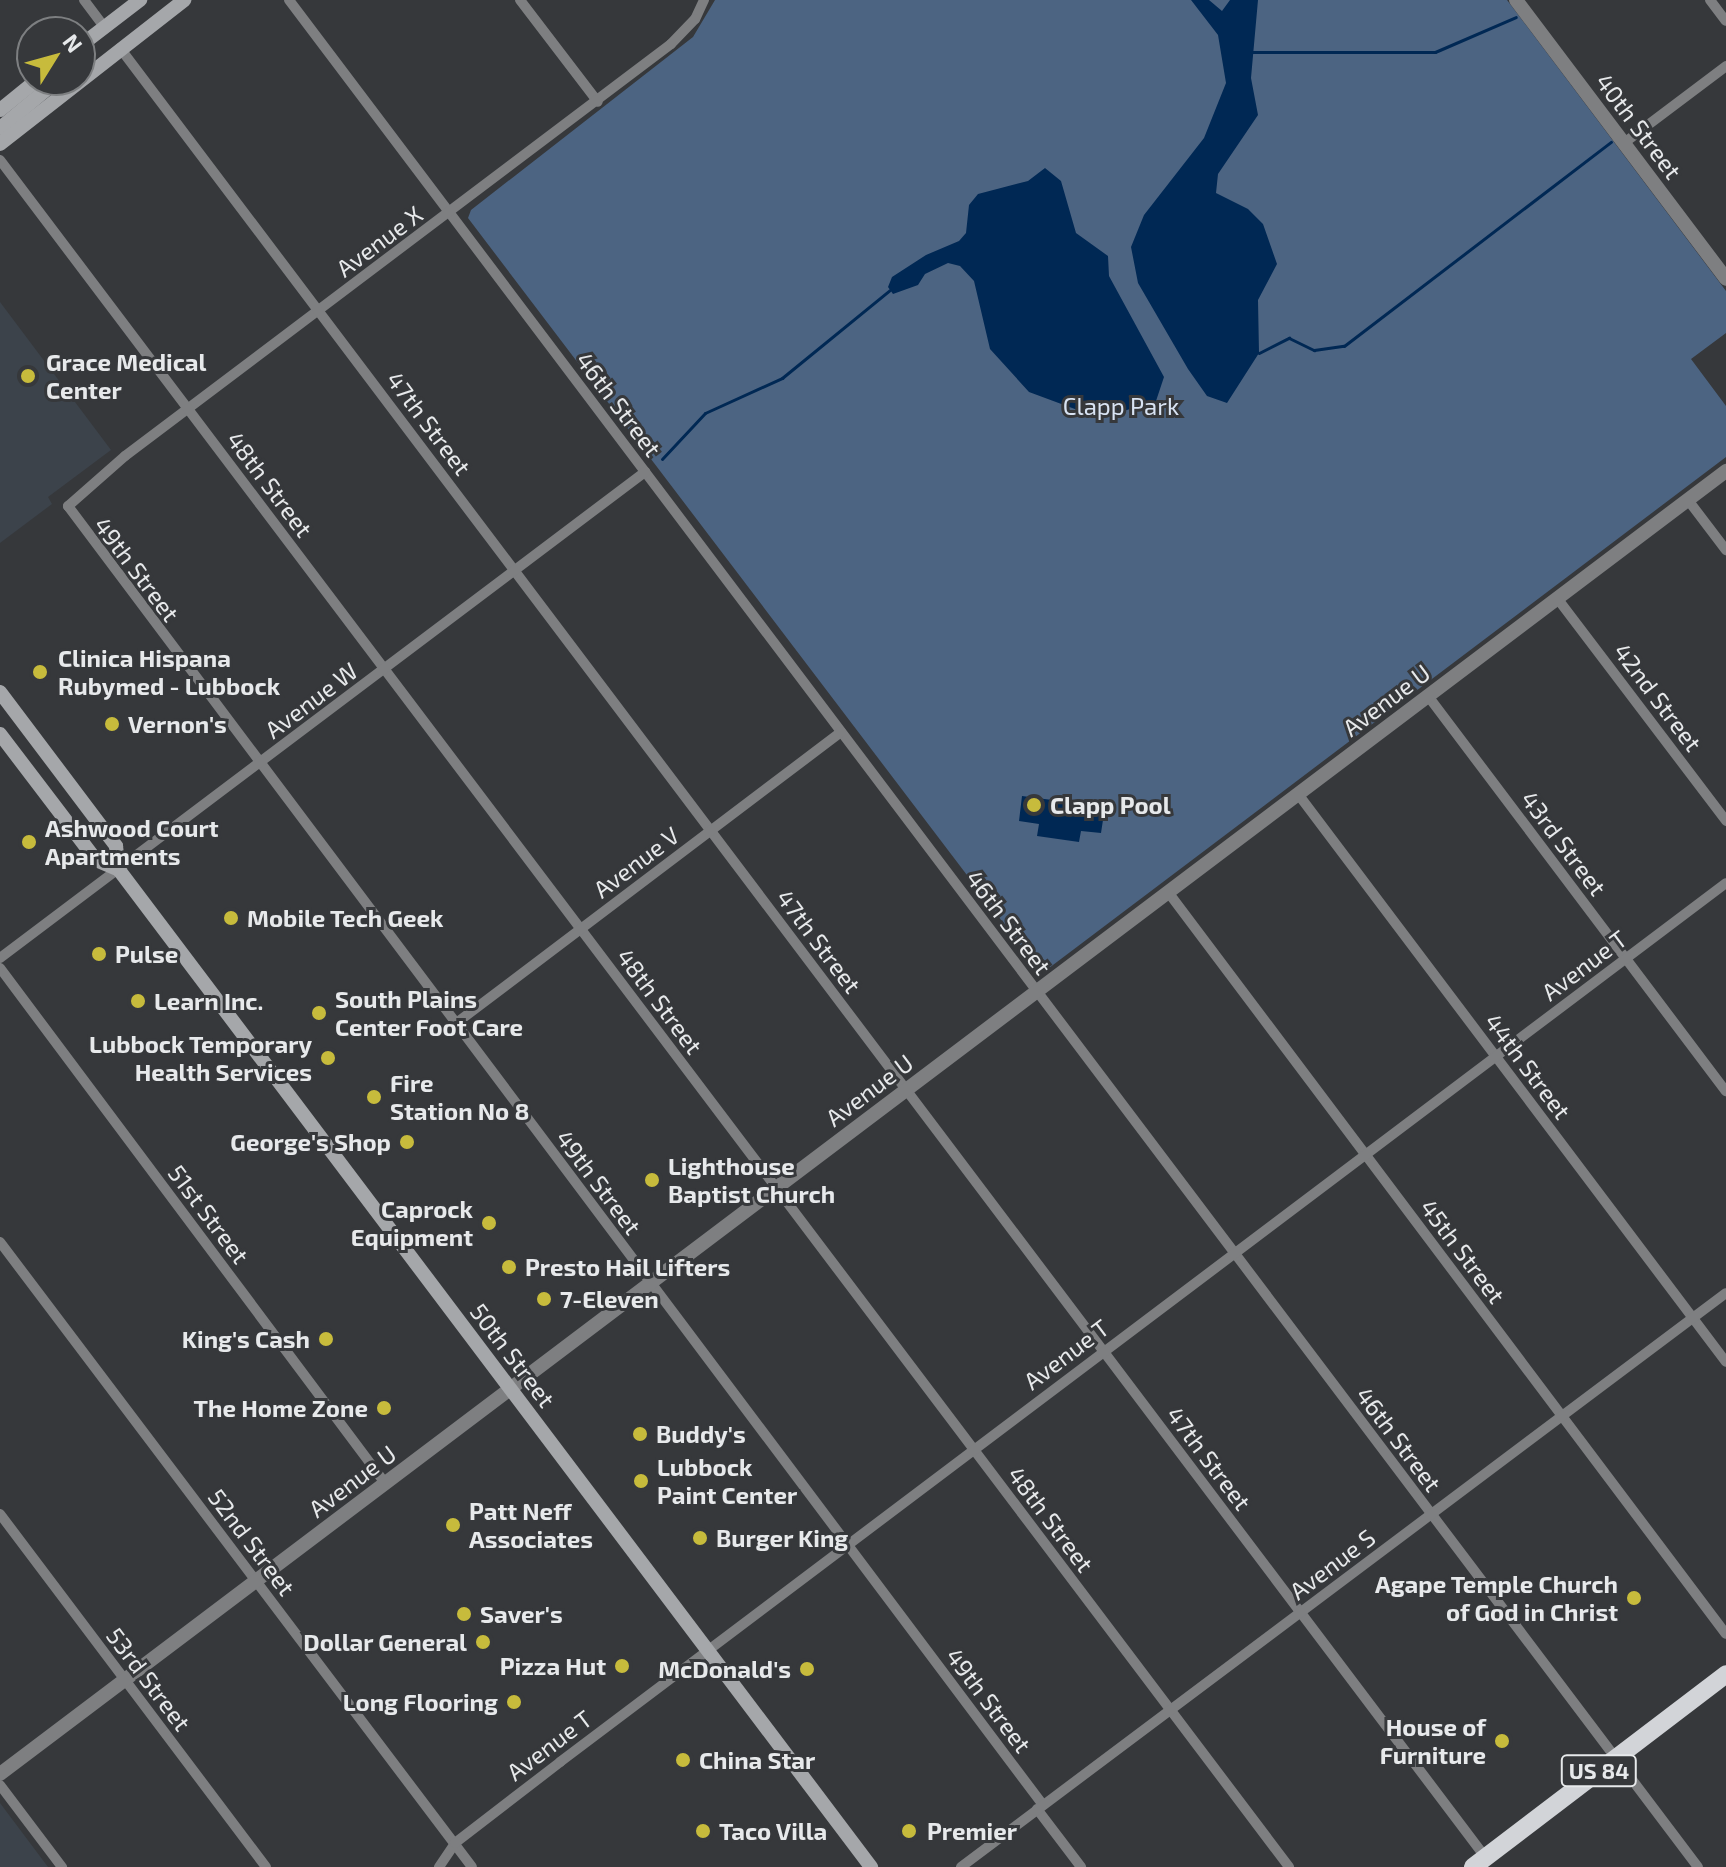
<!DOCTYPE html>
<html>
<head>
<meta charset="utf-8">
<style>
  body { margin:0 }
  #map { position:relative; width:1726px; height:1867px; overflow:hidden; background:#36383b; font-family:"Exo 2",sans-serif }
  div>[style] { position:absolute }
  .built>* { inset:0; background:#3c434b }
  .green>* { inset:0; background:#4c6482 }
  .water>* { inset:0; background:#002854 }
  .stream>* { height:3px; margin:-1.5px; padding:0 1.5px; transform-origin:1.5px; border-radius:1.5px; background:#002854 }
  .minor>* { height:10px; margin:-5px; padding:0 5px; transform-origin:5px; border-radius:5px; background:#7e7f81 }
  .tertiary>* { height:14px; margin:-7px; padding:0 7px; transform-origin:7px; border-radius:7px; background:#7e7f81 }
  .secondary>* { height:14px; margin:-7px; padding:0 7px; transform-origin:7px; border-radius:7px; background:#a5a7aa }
  .trunk>* { height:18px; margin:-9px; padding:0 9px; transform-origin:9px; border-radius:9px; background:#d2d4d8 }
  .dots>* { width:22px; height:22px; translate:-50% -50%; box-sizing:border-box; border:4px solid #36383b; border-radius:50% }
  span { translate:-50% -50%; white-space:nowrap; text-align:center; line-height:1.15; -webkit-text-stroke:6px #36383b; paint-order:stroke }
  .shield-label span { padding:2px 6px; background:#36383b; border:2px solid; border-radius:6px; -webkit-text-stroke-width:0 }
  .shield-label { font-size:22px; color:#e7e9eb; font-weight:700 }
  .street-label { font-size:24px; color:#e7e9eb }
  .poi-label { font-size:24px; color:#e7e9eb; font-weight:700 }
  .left { translate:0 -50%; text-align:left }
  .right { translate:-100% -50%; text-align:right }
  .park-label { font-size:24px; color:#d8e3f3 }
  .north { position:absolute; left:16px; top:16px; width:80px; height:80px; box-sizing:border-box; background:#36383b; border:2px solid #7d7f81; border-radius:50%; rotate:53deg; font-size:22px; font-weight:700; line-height:32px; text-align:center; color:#e7e9eb }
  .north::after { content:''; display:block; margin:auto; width:28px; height:36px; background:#c7bb3c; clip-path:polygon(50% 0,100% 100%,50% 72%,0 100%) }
</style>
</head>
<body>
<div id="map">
  <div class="built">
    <div style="clip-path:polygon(0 302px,111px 450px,48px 497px,52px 504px,0 543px)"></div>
    <div style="clip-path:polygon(0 1803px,48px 1867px,0 1867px)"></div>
  </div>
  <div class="green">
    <div style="clip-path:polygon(715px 0,1507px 0,1726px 291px,1726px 333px,1691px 359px,1726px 406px,1726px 457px,1045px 971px,1039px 970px,468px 218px,471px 210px,693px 37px)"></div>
  </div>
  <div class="water">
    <div style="clip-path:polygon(1191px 0,1209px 0,1222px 11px,1230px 0,1258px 0,1251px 78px,1258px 115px,1218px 174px,1216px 193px,1248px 209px,1263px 224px,1277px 264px,1258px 300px,1259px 353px,1227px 403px,1207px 396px,1188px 369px,1138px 283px,1131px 247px,1144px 215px,1204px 138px,1226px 83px,1218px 35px)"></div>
    <div style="clip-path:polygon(1045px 168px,1061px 181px,1076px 233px,1108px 256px,1109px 276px,1164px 377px,1156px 401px,1114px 414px,1091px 415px,1029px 392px,990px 349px,974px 281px,960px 266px,948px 263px,925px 274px,918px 285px,893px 294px,888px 287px,892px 277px,926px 255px,959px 241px,966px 233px,969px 205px,978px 194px,1028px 181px)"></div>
    <div style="clip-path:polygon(1022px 796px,1105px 807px,1101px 833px,1081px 831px,1079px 842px,1037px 836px,1039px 824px,1019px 821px)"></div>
  </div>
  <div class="stream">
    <div style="left:1252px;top:52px;width:183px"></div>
    <div style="left:1435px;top:52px;width:88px;rotate:-23.4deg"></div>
    <div style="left:1259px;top:353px;width:34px;rotate:-27deg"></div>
    <div style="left:1289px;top:338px;width:28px;rotate:26deg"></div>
    <div style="left:1314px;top:350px;width:30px;rotate:-8deg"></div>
    <div style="left:1344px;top:346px;width:336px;rotate:-37.4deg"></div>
    <div style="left:662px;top:459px;width:63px;rotate:-46.9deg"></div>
    <div style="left:705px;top:413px;width:85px;rotate:-24.4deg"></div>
    <div style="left:782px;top:378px;width:139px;rotate:-39.2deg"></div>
  </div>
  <div class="minor">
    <div style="left:84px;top:0;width:34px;rotate:53deg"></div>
    <div style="left:289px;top:0;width:2339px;rotate:52.96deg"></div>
    <div style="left:520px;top:0;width:128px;rotate:52.6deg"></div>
    <div style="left:704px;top:0;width:21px;rotate:115deg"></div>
    <div style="left:695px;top:19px;width:35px;rotate:134deg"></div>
    <div style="left:671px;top:44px;width:684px;rotate:142.96deg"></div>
    <div style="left:125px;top:456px;width:76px;rotate:138.7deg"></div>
    <div style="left:68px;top:506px;width:1624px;rotate:53.11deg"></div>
    <div style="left:1710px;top:0;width:26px;rotate:53deg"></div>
    <div style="left:120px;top:48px;width:2266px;rotate:52.96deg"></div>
    <div style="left:1624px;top:143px;width:128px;rotate:-37deg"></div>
    <div style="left:0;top:160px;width:2139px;rotate:52.94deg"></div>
    <div style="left:1688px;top:500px;width:63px;rotate:52.8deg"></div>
    <div style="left:1557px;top:598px;width:280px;rotate:52.8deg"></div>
    <div style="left:1428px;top:696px;width:495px;rotate:53deg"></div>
    <div style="left:1298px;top:794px;width:711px;rotate:53deg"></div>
    <div style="left:1168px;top:892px;width:928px;rotate:53.06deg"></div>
    <div style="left:0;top:958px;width:808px;rotate:-37deg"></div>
    <div style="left:0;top:968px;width:643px;rotate:53.22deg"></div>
    <div style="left:455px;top:1024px;width:484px;rotate:-37.1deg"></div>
    <div style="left:0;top:1242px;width:783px;rotate:52.94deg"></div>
    <div style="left:0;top:1514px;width:442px;rotate:53deg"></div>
    <div style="left:0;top:1785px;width:103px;rotate:52.9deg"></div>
    <div style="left:1037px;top:1809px;width:73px;rotate:52.8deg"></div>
    <div style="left:439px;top:1867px;width:29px;rotate:-56deg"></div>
    <div style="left:455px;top:1843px;width:133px;rotate:-37.6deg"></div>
    <div style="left:560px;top:1762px;width:1460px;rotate:-37.01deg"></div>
    <div style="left:961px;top:1867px;width:956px;rotate:-36.88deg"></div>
  </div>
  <div class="tertiary">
    <div style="left:1516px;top:0;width:349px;rotate:53deg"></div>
    <div style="left:0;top:1774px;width:2163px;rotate:-37.05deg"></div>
  </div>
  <div class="secondary">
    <div style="left:80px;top:46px;width:76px;rotate:-37.5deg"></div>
    <div style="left:0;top:110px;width:48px;rotate:-39deg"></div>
    <div style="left:0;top:128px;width:75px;rotate:-39.6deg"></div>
    <div style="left:0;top:144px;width:234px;rotate:-38deg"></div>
    <div style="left:0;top:692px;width:193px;rotate:53deg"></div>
    <div style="left:116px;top:846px;width:24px;rotate:83deg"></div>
    <div style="left:0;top:734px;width:158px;rotate:52.7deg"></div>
    <div style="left:96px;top:860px;width:25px;rotate:23deg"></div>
    <div style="left:119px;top:870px;width:1249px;rotate:52.97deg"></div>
  </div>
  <div class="trunk">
    <div style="left:1473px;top:1867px;width:318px;rotate:-37.3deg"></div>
  </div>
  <div class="dots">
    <div style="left:28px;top:376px;background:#c7bb3c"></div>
    <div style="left:40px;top:672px;background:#c7bb3c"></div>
    <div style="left:112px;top:724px;background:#c7bb3c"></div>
    <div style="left:1034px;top:805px;background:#c7bb3c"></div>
    <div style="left:29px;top:842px;background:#c7bb3c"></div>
    <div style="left:231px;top:918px;background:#c7bb3c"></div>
    <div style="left:99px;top:954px;background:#c7bb3c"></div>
    <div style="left:138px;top:1001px;background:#c7bb3c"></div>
    <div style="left:319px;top:1013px;background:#c7bb3c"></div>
    <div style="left:328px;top:1058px;background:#c7bb3c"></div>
    <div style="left:374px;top:1097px;background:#c7bb3c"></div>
    <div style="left:407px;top:1142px;background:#c7bb3c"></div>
    <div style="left:652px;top:1180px;background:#c7bb3c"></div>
    <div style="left:489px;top:1223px;background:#c7bb3c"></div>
    <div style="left:509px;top:1267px;background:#c7bb3c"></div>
    <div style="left:544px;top:1299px;background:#c7bb3c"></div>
    <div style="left:326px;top:1339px;background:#c7bb3c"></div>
    <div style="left:384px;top:1408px;background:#c7bb3c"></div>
    <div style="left:640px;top:1434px;background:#c7bb3c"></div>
    <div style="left:641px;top:1481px;background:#c7bb3c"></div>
    <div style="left:453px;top:1525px;background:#c7bb3c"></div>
    <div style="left:700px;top:1538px;background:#c7bb3c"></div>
    <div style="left:1634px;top:1598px;background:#c7bb3c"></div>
    <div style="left:464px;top:1614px;background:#c7bb3c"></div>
    <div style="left:483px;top:1642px;background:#c7bb3c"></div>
    <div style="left:622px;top:1666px;background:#c7bb3c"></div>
    <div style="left:807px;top:1669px;background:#c7bb3c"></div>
    <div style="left:514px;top:1702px;background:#c7bb3c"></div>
    <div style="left:1502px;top:1741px;background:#c7bb3c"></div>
    <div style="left:683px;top:1760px;background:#c7bb3c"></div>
    <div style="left:703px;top:1831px;background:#c7bb3c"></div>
    <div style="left:909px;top:1831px;background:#c7bb3c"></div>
  </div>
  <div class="shield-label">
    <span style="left:1599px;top:1771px">US 84</span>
  </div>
  <div class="street-label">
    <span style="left:1639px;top:126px;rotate:53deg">40th Street</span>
    <span style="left:379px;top:241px;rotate:-37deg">Avenue X</span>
    <span style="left:619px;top:404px;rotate:53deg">46th Street</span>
    <span style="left:429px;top:423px;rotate:53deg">47th Street</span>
    <span style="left:270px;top:484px;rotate:53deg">48th Street</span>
    <span style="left:137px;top:569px;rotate:53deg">49th Street</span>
    <span style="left:1658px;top:697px;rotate:53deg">42nd Street</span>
    <span style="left:311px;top:700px;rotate:-37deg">Avenue W</span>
    <span style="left:1386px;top:700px;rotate:-37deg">Avenue U</span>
    <span style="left:1564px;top:843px;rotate:53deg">43rd Street</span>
    <span style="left:636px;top:862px;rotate:-37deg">Avenue V</span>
    <span style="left:1009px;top:922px;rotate:53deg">46th Street</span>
    <span style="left:819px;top:941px;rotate:53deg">47th Street</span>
    <span style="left:1584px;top:965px;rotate:-37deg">Avenue T</span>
    <span style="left:660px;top:1001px;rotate:53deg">48th Street</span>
    <span style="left:1528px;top:1066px;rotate:53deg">44th Street</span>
    <span style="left:869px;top:1090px;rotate:-37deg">Avenue U</span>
    <span style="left:599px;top:1182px;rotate:53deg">49th Street</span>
    <span style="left:209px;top:1214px;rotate:53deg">51st Street</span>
    <span style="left:1463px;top:1251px;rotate:53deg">45th Street</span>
    <span style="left:1066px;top:1354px;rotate:-37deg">Avenue T</span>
    <span style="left:513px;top:1355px;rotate:53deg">50th Street</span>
    <span style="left:1399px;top:1439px;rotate:53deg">46th Street</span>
    <span style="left:1209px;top:1458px;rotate:53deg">47th Street</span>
    <span style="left:352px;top:1481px;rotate:-37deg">Avenue U</span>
    <span style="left:1051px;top:1519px;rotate:53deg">48th Street</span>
    <span style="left:252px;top:1542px;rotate:53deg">52nd Street</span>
    <span style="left:1332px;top:1564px;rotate:-37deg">Avenue S</span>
    <span style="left:149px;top:1679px;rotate:53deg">53rd Street</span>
    <span style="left:989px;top:1700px;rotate:53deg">49th Street</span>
    <span style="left:549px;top:1745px;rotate:-37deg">Avenue T</span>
  </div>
  <div class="poi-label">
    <span class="left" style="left:46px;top:376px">Grace Medical<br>Center</span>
    <span class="left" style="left:58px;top:672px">Clinica Hispana<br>Rubymed - Lubbock</span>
    <span class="left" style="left:128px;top:724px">Vernon's</span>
    <span class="left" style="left:1050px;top:805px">Clapp Pool</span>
    <span class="left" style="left:45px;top:842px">Ashwood Court<br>Apartments</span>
    <span class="left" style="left:247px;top:918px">Mobile Tech Geek</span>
    <span class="left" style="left:115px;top:954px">Pulse</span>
    <span class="left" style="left:335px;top:1013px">South Plains<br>Center Foot Care</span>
    <span class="left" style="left:154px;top:1001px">Learn Inc.</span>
    <span class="right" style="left:312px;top:1058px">Lubbock Temporary<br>Health Services</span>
    <span class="left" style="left:390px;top:1097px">Fire<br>Station No 8</span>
    <span class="right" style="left:391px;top:1142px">George's Shop</span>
    <span class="left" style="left:668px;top:1180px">Lighthouse<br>Baptist Church</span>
    <span class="right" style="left:473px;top:1223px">Caprock<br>Equipment</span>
    <span class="left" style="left:525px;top:1267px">Presto Hail Lifters</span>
    <span class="left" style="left:560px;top:1299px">7-Eleven</span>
    <span class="right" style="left:310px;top:1339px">King's Cash</span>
    <span class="right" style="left:368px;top:1408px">The Home Zone</span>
    <span class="left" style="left:656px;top:1434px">Buddy's</span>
    <span class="left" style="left:657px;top:1481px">Lubbock<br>Paint Center</span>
    <span class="left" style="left:469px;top:1525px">Patt Neff<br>Associates</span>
    <span class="left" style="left:716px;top:1538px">Burger King</span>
    <span class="right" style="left:1618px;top:1598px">Agape Temple Church<br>of God in Christ</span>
    <span class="left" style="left:480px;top:1614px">Saver's</span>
    <span class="right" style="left:467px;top:1642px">Dollar General</span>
    <span class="right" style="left:606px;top:1666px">Pizza Hut</span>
    <span class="right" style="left:791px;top:1669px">McDonald's</span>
    <span class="right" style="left:498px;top:1702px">Long Flooring</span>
    <span class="right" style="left:1486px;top:1741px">House of<br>Furniture</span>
    <span class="left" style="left:699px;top:1760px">China Star</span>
    <span class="left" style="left:719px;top:1831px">Taco Villa</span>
    <span class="left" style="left:927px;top:1831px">Premier</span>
  </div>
  <div class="park-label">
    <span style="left:1121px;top:406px">Clapp Park</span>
  </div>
  <div class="north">N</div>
</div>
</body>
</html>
